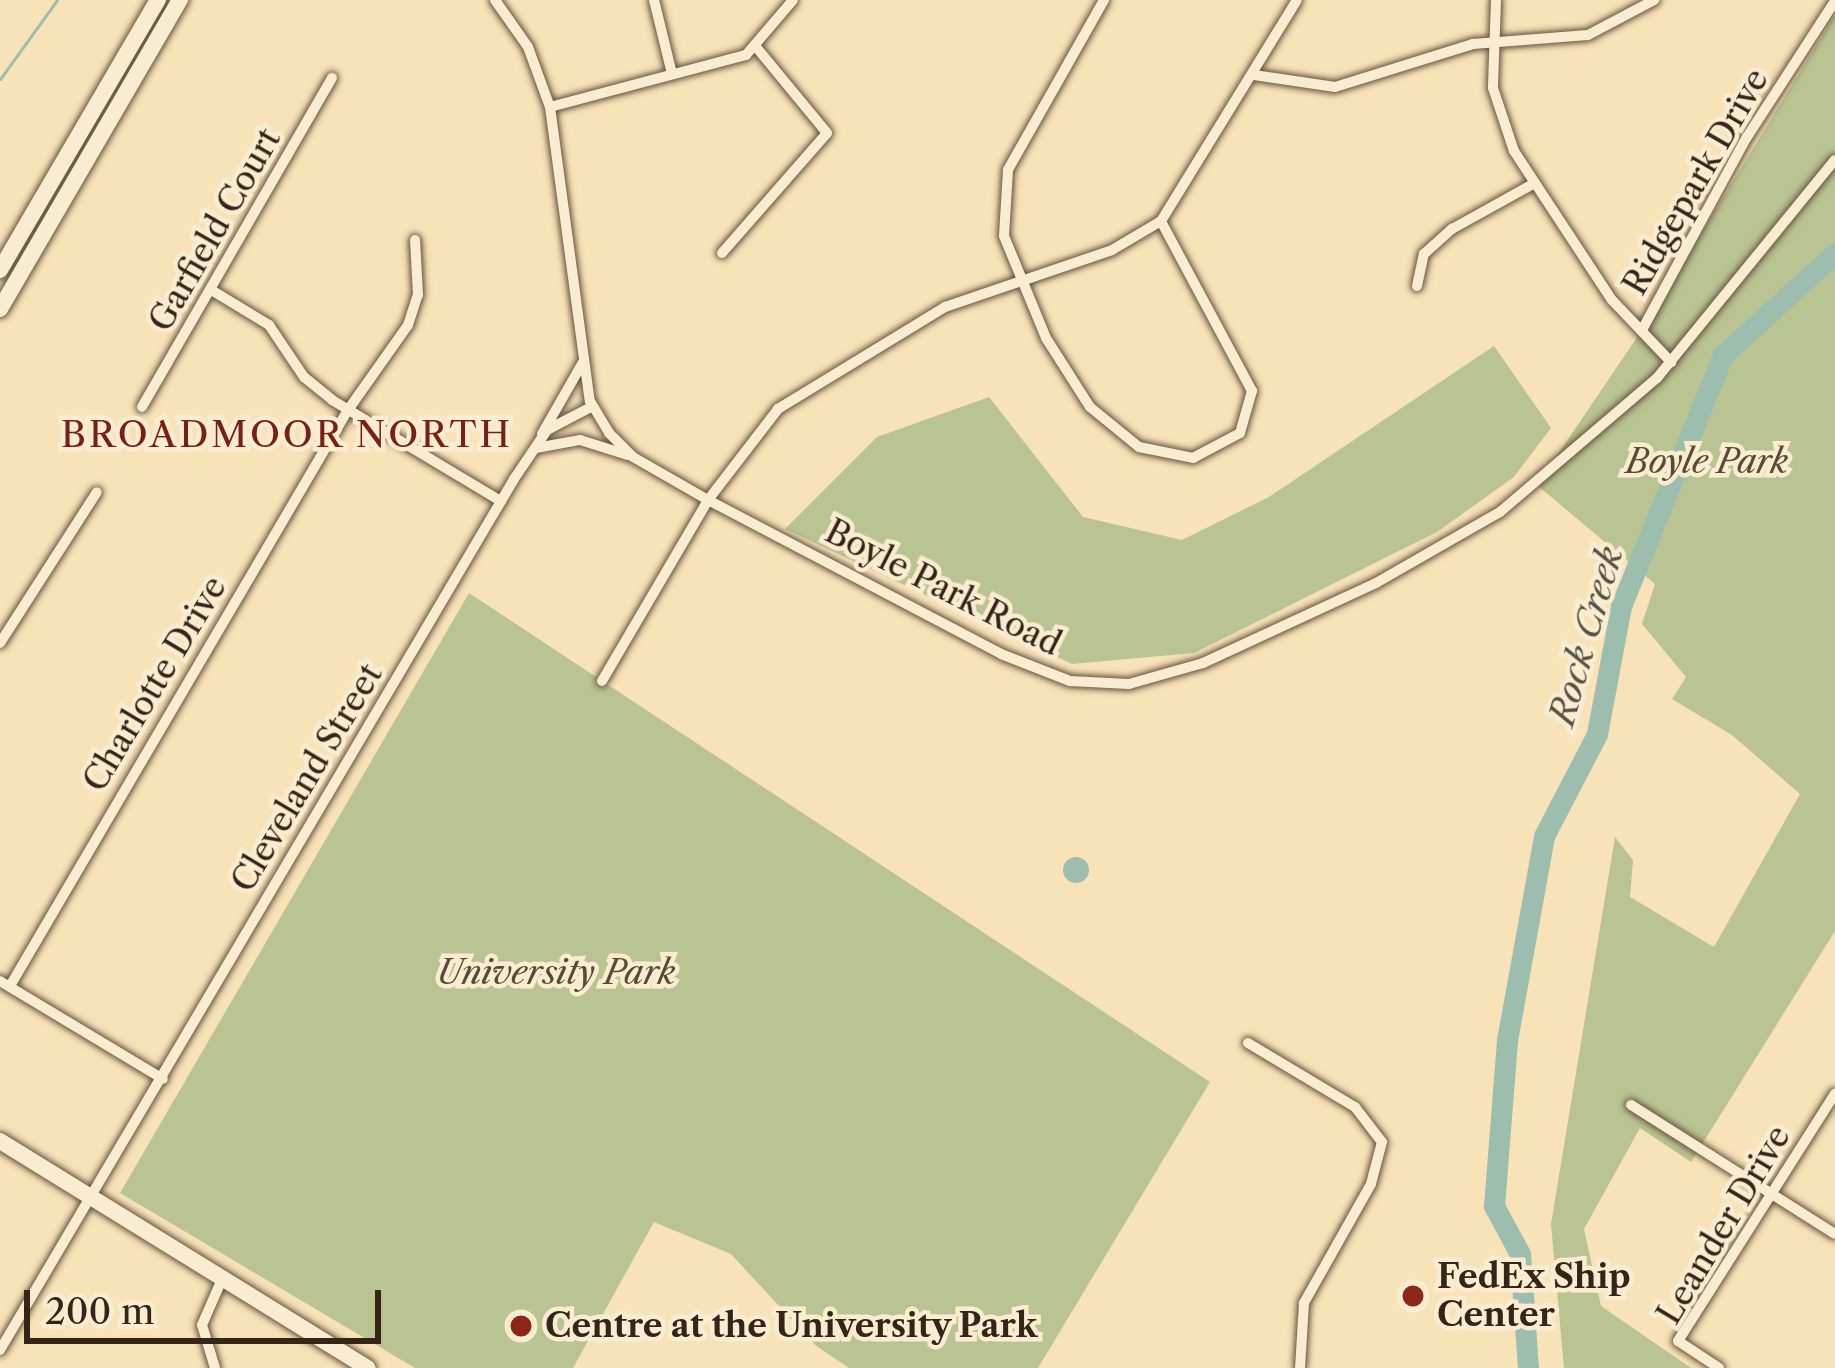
<!DOCTYPE html>
<html>
<head>
<meta charset="utf-8">
<style>
  body { margin:0 }
  #map { position:relative; width:1835px; height:1368px; overflow:hidden; background:#f8e2b7; font-family:"Libre Caslon Text",serif }
  div>[style] { position:absolute }
  .green>* { inset:0; background:#b9c492 }
  .water>* { inset:0; background:#9dbeaf }
  .round { border-radius:50% }
  .stream>* { height:3px; margin:-1.5px; padding:0 1.5px; transform-origin:1.5px; border-radius:1.5px; background:#9dbeaf }
  .river>* { height:21px; margin:-10.5px; padding:0 10.5px; transform-origin:10.5px; border-radius:10.5px; background:#9dbeaf }
  .roads { filter:drop-shadow(0 0 3px #675440) drop-shadow(0 0 3px #675440) }
  .minor>* { height:10px; margin:-5px; padding:0 5px; transform-origin:5px; border-radius:5px; background:#faecd0 }
  .secondary>* { height:16px; margin:-8px; padding:0 8px; transform-origin:8px; border-radius:8px; background:#faecd0 }
  .dots>* { width:33px; height:33px; translate:-50% -50%; box-sizing:border-box; border:6px solid #faecd0; border-radius:50% }
  span { translate:-50% -50%; white-space:nowrap; text-align:center; line-height:1.15; -webkit-text-stroke:9px #faecd0; paint-order:stroke }
  .street-label { font-size:33px; color:#372418 }
  .park-label { font-size:33px; color:#584c36; font-style:italic }
  .poi-label { font-size:33px; color:#372418; font-weight:700 }
  .left { translate:0 -50%; text-align:left }
  .neighbourhood-label { font-size:36px; color:#7a1f14; letter-spacing:3px }
  .water-label { font-size:36px; color:#565245; font-style:italic }
  .scale { position:absolute; left:24px; top:1290px; width:357px; height:54px; box-sizing:border-box; border:6px solid #372418; border-top:0; padding-left:15px; font-size:36px; line-height:42px; white-space:nowrap; color:#372418; -webkit-text-stroke:9px #faecd0; paint-order:stroke }
</style>
</head>
<body>
<div id="map">
  <div class="green">
    <div style="clip-path:polygon(1835px 15px,1835px 931px,1691px 1162px,1640px 1128px,1584px 1229px,1601px 1306px,1691px 1368px,1564px 1368px,1551px 1224px,1615px 837px,1633px 860px,1630px 897px,1714px 947px,1800px 794px,1732px 735px,1672px 699px,1686px 677px,1642px 624px,1655px 584px,1537px 485px,1642px 330px)"></div>
    <div style="clip-path:polygon(1494px 346px,1551px 428px,1514px 477px,1437px 532px,1194px 653px,1072px 664px,785px 529px,877px 437px,989px 397px,1083px 517px,1182px 540px,1269px 497px)"></div>
    <div style="clip-path:polygon(469px 593px,1210px 1082px,1038px 1368px,849px 1368px,815px 1345px,731px 1254px,654px 1222px,573px 1368px,415px 1368px,120px 1193px)"></div>
  </div>
  <div class="water">
    <div class="round" style="left:1063px;top:857px;width:26px;height:26px"></div>
  </div>
  <div class="stream">
    <div style="left:0;top:79px;width:97px;rotate:-54.2deg"></div>
  </div>
  <div class="river">
    <div style="left:1528px;top:1368px;width:114px;rotate:-94deg"></div>
    <div style="left:1520px;top:1254px;width:55px;rotate:-118.4deg"></div>
    <div style="left:1494px;top:1206px;width:167px;rotate:-85.5deg"></div>
    <div style="left:1507px;top:1040px;width:207px;rotate:-79.7deg"></div>
    <div style="left:1544px;top:836px;width:115px;rotate:-62.5deg"></div>
    <div style="left:1597px;top:734px;width:130px;rotate:-79.4deg"></div>
    <div style="left:1621px;top:606px;width:271px;rotate:-67.9deg"></div>
    <div style="left:1723px;top:355px;width:151px;rotate:-42.3deg"></div>
  </div>
  <div class="roads">
    <div class="minor">
      <div style="left:495px;top:0;width:57px;rotate:54.9deg"></div>
      <div style="left:528px;top:47px;width:64px;rotate:69.9deg"></div>
      <div style="left:550px;top:107px;width:297px;rotate:82.3deg"></div>
      <div style="left:590px;top:401px;width:37px;rotate:59deg"></div>
      <div style="left:609px;top:433px;width:34px;rotate:45deg"></div>
      <div style="left:633px;top:457px;width:86px;rotate:29.8deg"></div>
      <div style="left:708px;top:500px;width:331px;rotate:27.7deg"></div>
      <div style="left:1001px;top:654px;width:74px;rotate:21.4deg"></div>
      <div style="left:1070px;top:681px;width:59px;rotate:2.9deg"></div>
      <div style="left:1129px;top:684px;width:77px;rotate:-15.8deg"></div>
      <div style="left:1203px;top:663px;width:191px;rotate:-24.8deg"></div>
      <div style="left:1376px;top:583px;width:143px;rotate:-29.8deg"></div>
      <div style="left:1500px;top:512px;width:206px;rotate:-40.5deg"></div>
      <div style="left:1657px;top:378px;width:281px;rotate:-50.8deg"></div>
      <div style="left:654px;top:0;width:76px;rotate:76.3deg"></div>
      <div style="left:1104px;top:0;width:195px;rotate:119.5deg"></div>
      <div style="left:1008px;top:170px;width:66px;rotate:93.5deg"></div>
      <div style="left:1004px;top:236px;width:110px;rotate:67.6deg"></div>
      <div style="left:1046px;top:338px;width:82px;rotate:57.5deg"></div>
      <div style="left:1090px;top:407px;width:63px;rotate:39.2deg"></div>
      <div style="left:1139px;top:447px;width:55px;rotate:11.5deg"></div>
      <div style="left:1193px;top:458px;width:53px;rotate:-28deg"></div>
      <div style="left:1240px;top:433px;width:44px;rotate:-74.1deg"></div>
      <div style="left:1252px;top:391px;width:193px;rotate:-118.2deg"></div>
      <div style="left:1496px;top:0;width:88px;rotate:92deg"></div>
      <div style="left:1493px;top:88px;width:66px;rotate:71.6deg"></div>
      <div style="left:1514px;top:151px;width:178px;rotate:56.7deg"></div>
      <div style="left:1612px;top:300px;width:86px;rotate:46.4deg"></div>
      <div style="left:1254px;top:75px;width:82px;rotate:8.4deg"></div>
      <div style="left:1335px;top:87px;width:145px;rotate:-17.3deg"></div>
      <div style="left:1473px;top:44px;width:115px;rotate:-4.5deg"></div>
      <div style="left:1588px;top:35px;width:75px;rotate:-27.9deg"></div>
      <div style="left:550px;top:107px;width:203px;rotate:-14.9deg"></div>
      <div style="left:746px;top:55px;width:72px;rotate:-49.5deg"></div>
      <div style="left:722px;top:253px;width:159px;rotate:-48.8deg"></div>
      <div style="left:827px;top:133px;width:110px;rotate:-129.5deg"></div>
      <div style="left:1417px;top:286px;width:33px;rotate:-78deg"></div>
      <div style="left:1424px;top:254px;width:38px;rotate:-42deg"></div>
      <div style="left:1452px;top:229px;width:93px;rotate:-29.1deg"></div>
      <div style="left:213px;top:291px;width:66px;rotate:31.3deg"></div>
      <div style="left:269px;top:325px;width:63px;rotate:56.1deg"></div>
      <div style="left:304px;top:377px;width:36px;rotate:39deg"></div>
      <div style="left:332px;top:400px;width:197px;rotate:30.9deg"></div>
      <div style="left:1642px;top:330px;width:220px;rotate:-61.5deg"></div>
      <div style="left:1747px;top:137px;width:162px;rotate:-57.1deg"></div>
      <div style="left:142px;top:407px;width:380px;rotate:-60deg"></div>
      <div style="left:542px;top:434px;width:81px;rotate:-60.3deg"></div>
      <div style="left:536px;top:448px;width:45px;rotate:-10.3deg"></div>
      <div style="left:580px;top:440px;width:50px;rotate:17.4deg"></div>
      <div style="left:0;top:643px;width:179px;rotate:-57.3deg"></div>
      <div style="left:602px;top:681px;width:210px;rotate:-59.6deg"></div>
      <div style="left:708px;top:500px;width:115px;rotate:-52.4deg"></div>
      <div style="left:778px;top:409px;width:196px;rotate:-31.4deg"></div>
      <div style="left:945px;top:307px;width:176px;rotate:-18.8deg"></div>
      <div style="left:1112px;top:250px;width:57px;rotate:-30.6deg"></div>
      <div style="left:1161px;top:221px;width:259px;rotate:-58.4deg"></div>
      <div style="left:0;top:981px;width:190px;rotate:31deg"></div>
      <div style="left:10px;top:986px;width:668px;rotate:-59.6deg"></div>
      <div style="left:348px;top:410px;width:104px;rotate:-54.8deg"></div>
      <div style="left:408px;top:325px;width:32px;rotate:-72deg"></div>
      <div style="left:418px;top:295px;width:55px;rotate:-93.1deg"></div>
      <div style="left:1248px;top:1043px;width:125px;rotate:30.9deg"></div>
      <div style="left:1355px;top:1107px;width:44px;rotate:52.4deg"></div>
      <div style="left:1382px;top:1142px;width:43px;rotate:104.7deg"></div>
      <div style="left:1371px;top:1184px;width:137px;rotate:119.4deg"></div>
      <div style="left:1304px;top:1303px;width:65px;rotate:93.5deg"></div>
      <div style="left:1631px;top:1105px;width:241px;rotate:32.3deg"></div>
      <div style="left:0;top:1350px;width:1011px;rotate:-59.45deg"></div>
      <div style="left:514px;top:479px;width:59px;rotate:-56deg"></div>
      <div style="left:547px;top:430px;width:50px;rotate:-27.6deg"></div>
      <div style="left:215px;top:1368px;width:45px;rotate:-106.8deg"></div>
      <div style="left:202px;top:1325px;width:50px;rotate:-66.5deg"></div>
      <div style="left:1719px;top:1368px;width:49px;rotate:-146.6deg"></div>
      <div style="left:1678px;top:1341px;width:293px;rotate:-57.6deg"></div>
    </div>
    <div class="secondary">
      <div style="left:0;top:270px;width:313px;rotate:-59.7deg"></div>
      <div style="left:0;top:309px;width:358px;rotate:-59.8deg"></div>
      <div style="left:0;top:1141px;width:432px;rotate:31.7deg"></div>
    </div>
  </div>
  <div class="dots">
    <div style="left:1413px;top:1296px;background:#8f2418"></div>
    <div style="left:521px;top:1326px;background:#8f2418"></div>
  </div>
  <div class="street-label">
    <span style="left:1696px;top:182px;rotate:-60deg">Ridgepark Drive</span>
    <span style="left:215px;top:230px;rotate:-60deg">Garfield Court</span>
    <span style="left:943px;top:588px;rotate:27deg">Boyle Park Road</span>
    <span style="left:155px;top:684px;rotate:-59deg">Charlotte Drive</span>
    <span style="left:307px;top:778px;rotate:-59deg">Cleveland Street</span>
    <span style="left:1724px;top:1225px;rotate:-59deg">Leander Drive</span>
  </div>
  <div class="park-label">
    <span style="left:1707px;top:462px">Boyle Park</span>
    <span style="left:556px;top:973px">University Park</span>
  </div>
  <div class="poi-label">
    <span class="left" style="left:1437px;top:1296px">FedEx Ship<br>Center</span>
    <span class="left" style="left:545px;top:1326px">Centre at the University Park</span>
  </div>
  <div class="neighbourhood-label">
    <span style="left:287px;top:435px">BROADMOOR NORTH</span>
  </div>
  <div class="water-label">
    <span style="left:1586px;top:636px;rotate:-74deg">Rock Creek</span>
  </div>
  <div class="scale">200 m</div>
</div>
</body>
</html>
